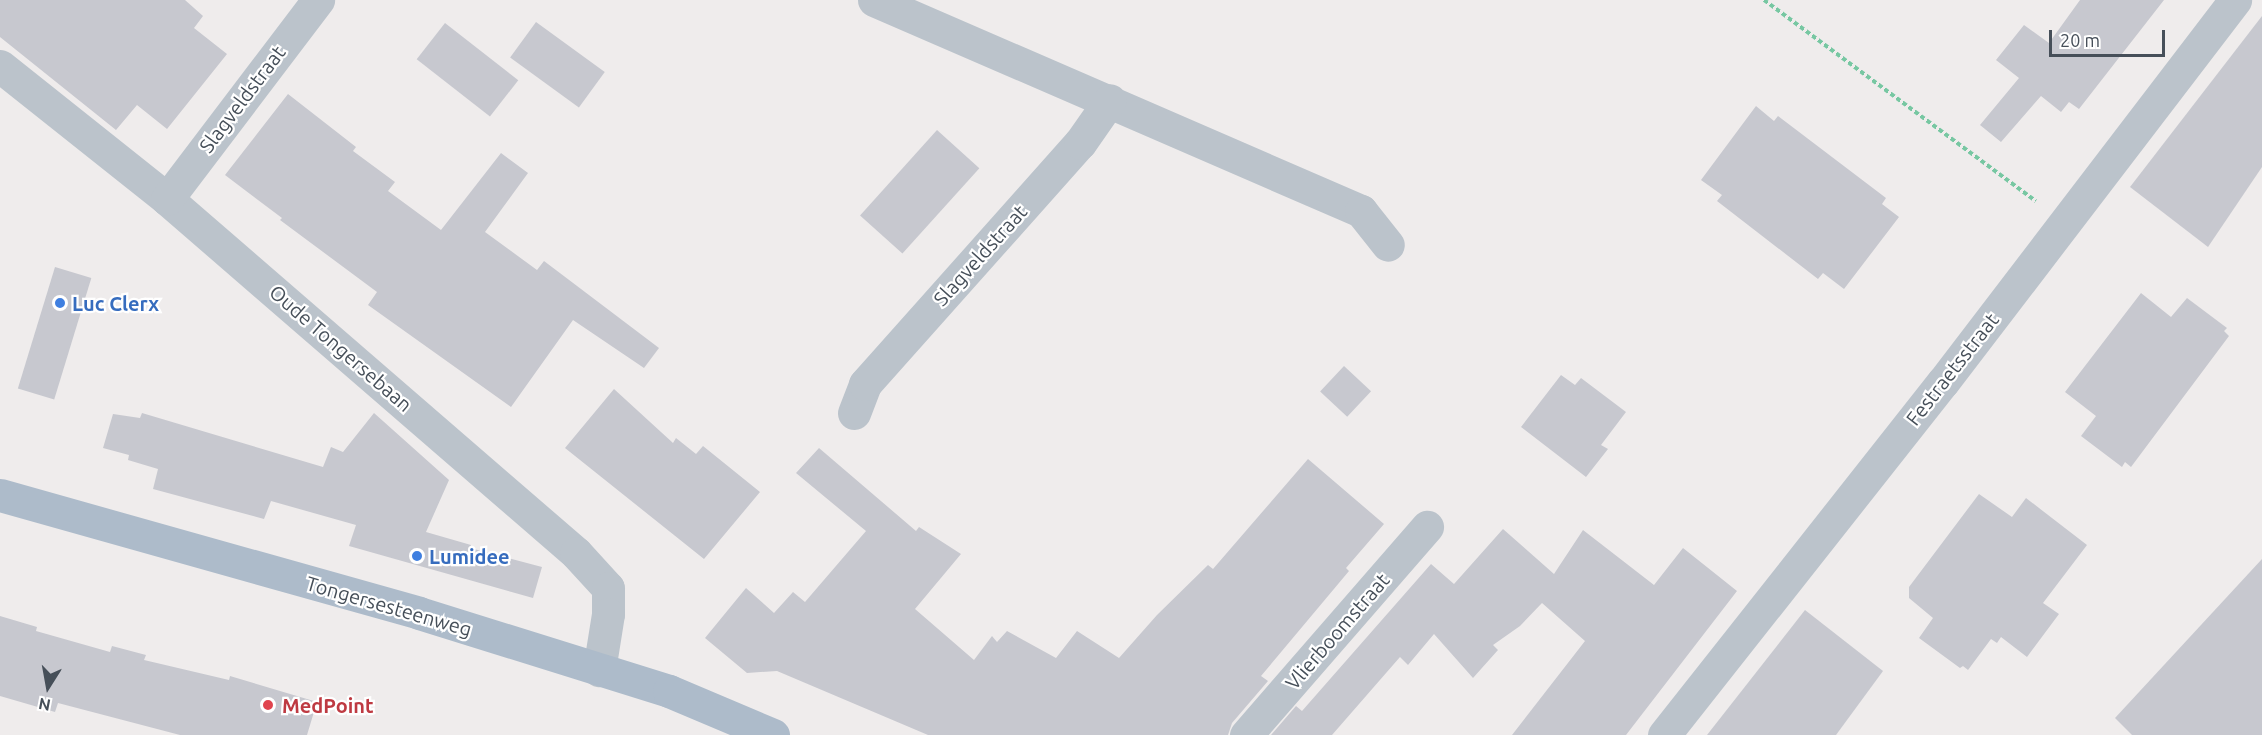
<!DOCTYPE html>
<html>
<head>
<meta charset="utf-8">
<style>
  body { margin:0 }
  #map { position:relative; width:2262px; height:735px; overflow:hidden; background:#efecec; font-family:Ubuntu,sans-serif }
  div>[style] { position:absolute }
  .building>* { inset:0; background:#c7c8cf; transform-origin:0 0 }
  .path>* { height:4px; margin-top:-2px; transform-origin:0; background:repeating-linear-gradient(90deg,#77c7a2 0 4.5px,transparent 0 7.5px) }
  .street>* { height:33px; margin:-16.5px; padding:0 16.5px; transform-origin:16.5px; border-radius:16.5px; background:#bbc3cb }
  .primary>* { height:33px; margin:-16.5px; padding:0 16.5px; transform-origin:16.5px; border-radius:16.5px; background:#adbbca }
  .dots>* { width:16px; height:16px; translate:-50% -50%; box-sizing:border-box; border:3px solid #fff; border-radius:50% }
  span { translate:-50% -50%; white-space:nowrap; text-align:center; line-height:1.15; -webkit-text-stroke:4.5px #fff; paint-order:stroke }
  .street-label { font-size:20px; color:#464f59 }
  .shop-label { font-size:20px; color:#366cbe; font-weight:700 }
  .left { translate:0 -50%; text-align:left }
  .health-label { font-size:20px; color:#be3a42; font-weight:700 }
  .north { position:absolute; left:18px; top:657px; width:60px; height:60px; -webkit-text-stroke:4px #fff; paint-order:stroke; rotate:191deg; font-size:16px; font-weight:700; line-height:24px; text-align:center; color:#464f59 }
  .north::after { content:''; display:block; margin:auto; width:21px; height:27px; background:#464f59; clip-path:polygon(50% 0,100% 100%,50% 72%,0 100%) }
  .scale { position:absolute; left:2049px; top:30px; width:116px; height:27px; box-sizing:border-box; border:3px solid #464f59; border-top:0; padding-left:8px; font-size:18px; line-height:21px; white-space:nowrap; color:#464f59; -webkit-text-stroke:4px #fff; paint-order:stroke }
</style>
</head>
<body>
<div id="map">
  <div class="building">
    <div style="clip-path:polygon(0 0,185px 0,203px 16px,194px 28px,227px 54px,167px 129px,137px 105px,116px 130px,0 37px)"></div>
    <div style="clip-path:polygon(2080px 0,2164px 0,2079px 109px,2069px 102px,2061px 112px,2041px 96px,2001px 142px,1980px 125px,2019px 78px,1996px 60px,2024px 25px,2049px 43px)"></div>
    <div style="clip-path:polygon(2262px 16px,2262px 167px,2208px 247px,2130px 187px)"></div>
    <div style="left:536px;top:22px;width:85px;height:44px;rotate:36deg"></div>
    <div style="left:445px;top:23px;width:93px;height:46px;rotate:38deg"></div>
    <div style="clip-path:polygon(288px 94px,356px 147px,353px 151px,395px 182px,388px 191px,441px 230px,501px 153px,528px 173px,485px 232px,537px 270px,544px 261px,659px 348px,644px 368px,573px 320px,511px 407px,368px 305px,377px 292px,280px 220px,282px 218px,225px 175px)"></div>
    <div style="clip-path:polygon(1756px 106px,1774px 121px,1778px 116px,1886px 198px,1882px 204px,1899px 217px,1844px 289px,1823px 273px,1818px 279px,1717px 201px,1722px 195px,1701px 180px)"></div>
    <div style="left:937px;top:130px;width:57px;height:115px;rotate:42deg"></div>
    <div style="left:55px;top:267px;width:38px;height:127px;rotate:17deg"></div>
    <div style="clip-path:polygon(2141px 293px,2171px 317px,2187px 298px,2227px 328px,2224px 331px,2229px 336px,2131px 467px,2125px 462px,2122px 467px,2081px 436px,2096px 416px,2065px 392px)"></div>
    <div style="left:1344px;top:366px;width:37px;height:35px;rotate:43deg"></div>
    <div style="clip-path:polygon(1561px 375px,1575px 385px,1581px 378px,1626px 412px,1601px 445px,1608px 449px,1586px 477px,1521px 427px)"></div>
    <div style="clip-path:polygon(614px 389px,673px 443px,676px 438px,696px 454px,703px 446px,760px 492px,704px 559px,565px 448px)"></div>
    <div style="clip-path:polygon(142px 413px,323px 467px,331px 447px,343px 452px,374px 413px,449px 480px,426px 532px,471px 545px,470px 548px,542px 567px,533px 598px,349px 546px,356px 525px,271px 501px,264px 519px,153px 489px,158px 469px,128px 460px,129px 455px,103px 448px,113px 414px,140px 418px)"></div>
    <div style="clip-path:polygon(819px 448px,916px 531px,919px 527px,961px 554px,915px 609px,974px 660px,992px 636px,997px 642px,1007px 631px,1056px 658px,1077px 631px,1119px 658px,1157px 615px,1208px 565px,1213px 569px,1308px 459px,1384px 524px,1346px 568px,1349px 571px,1261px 676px,1268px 681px,1232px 723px,1228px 735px,928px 735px,777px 671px,747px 673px,705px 638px,746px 588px,774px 613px,793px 592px,805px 602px,866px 531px,796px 473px)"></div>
    <div style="clip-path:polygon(1979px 494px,2012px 517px,2026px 498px,2087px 545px,2043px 603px,2059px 614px,2027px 657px,2001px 637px,1997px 643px,1991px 639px,1968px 670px,1963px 666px,1960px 668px,1919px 638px,1933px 618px,1909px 598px,1909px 587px)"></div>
    <div style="clip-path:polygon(1503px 529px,1554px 574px,1583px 530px,1654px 585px,1683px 548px,1737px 591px,1626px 735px,1512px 735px,1585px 641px,1542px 603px,1520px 626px,1493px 645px,1498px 650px,1473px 678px,1434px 634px,1408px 665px,1400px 657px,1332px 735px,1271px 735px,1296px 706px,1302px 711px,1431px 564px,1454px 584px)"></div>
    <div style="clip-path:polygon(2262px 559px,2262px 735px,2132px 735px,2115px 718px)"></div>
    <div style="clip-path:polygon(1805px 610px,1883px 671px,1836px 735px,1707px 735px)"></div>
    <div style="clip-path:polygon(0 616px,37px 627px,36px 631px,110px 652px,112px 646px,146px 655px,144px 660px,229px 680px,230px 676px,317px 702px,307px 735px,180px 735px,58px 703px,55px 712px,0 696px)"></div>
  </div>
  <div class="path">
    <div style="left:1764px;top:0;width:338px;rotate:36.5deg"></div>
  </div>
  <div class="street">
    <div style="left:874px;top:0;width:531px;rotate:23.43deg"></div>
    <div style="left:1361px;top:211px;width:43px;rotate:51.5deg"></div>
    <div style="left:0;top:66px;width:213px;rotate:38.5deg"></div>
    <div style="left:167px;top:199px;width:541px;rotate:40.88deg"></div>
    <div style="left:576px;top:553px;width:47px;rotate:47.6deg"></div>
    <div style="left:608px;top:588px;width:26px;rotate:90deg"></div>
    <div style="left:608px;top:614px;width:57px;rotate:99.1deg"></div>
    <div style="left:167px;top:199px;width:250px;rotate:-52.8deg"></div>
    <div style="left:854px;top:413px;width:31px;rotate:-69deg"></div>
    <div style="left:865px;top:384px;width:323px;rotate:-48.3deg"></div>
    <div style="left:1080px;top:143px;width:52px;rotate:-55.1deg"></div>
    <div style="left:1246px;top:735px;width:276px;rotate:-49deg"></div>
    <div style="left:1664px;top:735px;width:450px;rotate:-51.7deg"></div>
    <div style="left:1943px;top:382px;width:481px;rotate:-52.6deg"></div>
  </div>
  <div class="primary">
    <div style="left:0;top:495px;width:435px;rotate:15.7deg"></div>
    <div style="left:419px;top:613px;width:262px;rotate:17.3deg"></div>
    <div style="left:669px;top:691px;width:113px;rotate:22.9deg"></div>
  </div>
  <div class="dots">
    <div style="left:60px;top:303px;background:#3f7fe0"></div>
    <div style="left:417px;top:556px;background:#3f7fe0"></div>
    <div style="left:268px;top:705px;background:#e0444e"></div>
  </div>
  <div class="street-label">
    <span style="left:242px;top:99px;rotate:-53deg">Slagveldstraat</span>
    <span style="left:980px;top:255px;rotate:-48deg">Slagveldstraat</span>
    <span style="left:341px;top:348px;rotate:41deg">Oude Tongersebaan</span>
    <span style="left:1952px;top:369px;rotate:-52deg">Festraetsstraat</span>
    <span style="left:389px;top:606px;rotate:16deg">Tongersesteenweg</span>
    <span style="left:1337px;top:631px;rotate:-49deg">Vlierboomstraat</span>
  </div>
  <div class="shop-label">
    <span class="left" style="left:72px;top:303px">Luc Clerx</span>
    <span class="left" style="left:429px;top:556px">Lumidee</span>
  </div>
  <div class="health-label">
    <span class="left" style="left:282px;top:705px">MedPoint</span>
  </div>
  <div class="north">N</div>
  <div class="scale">20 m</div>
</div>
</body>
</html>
